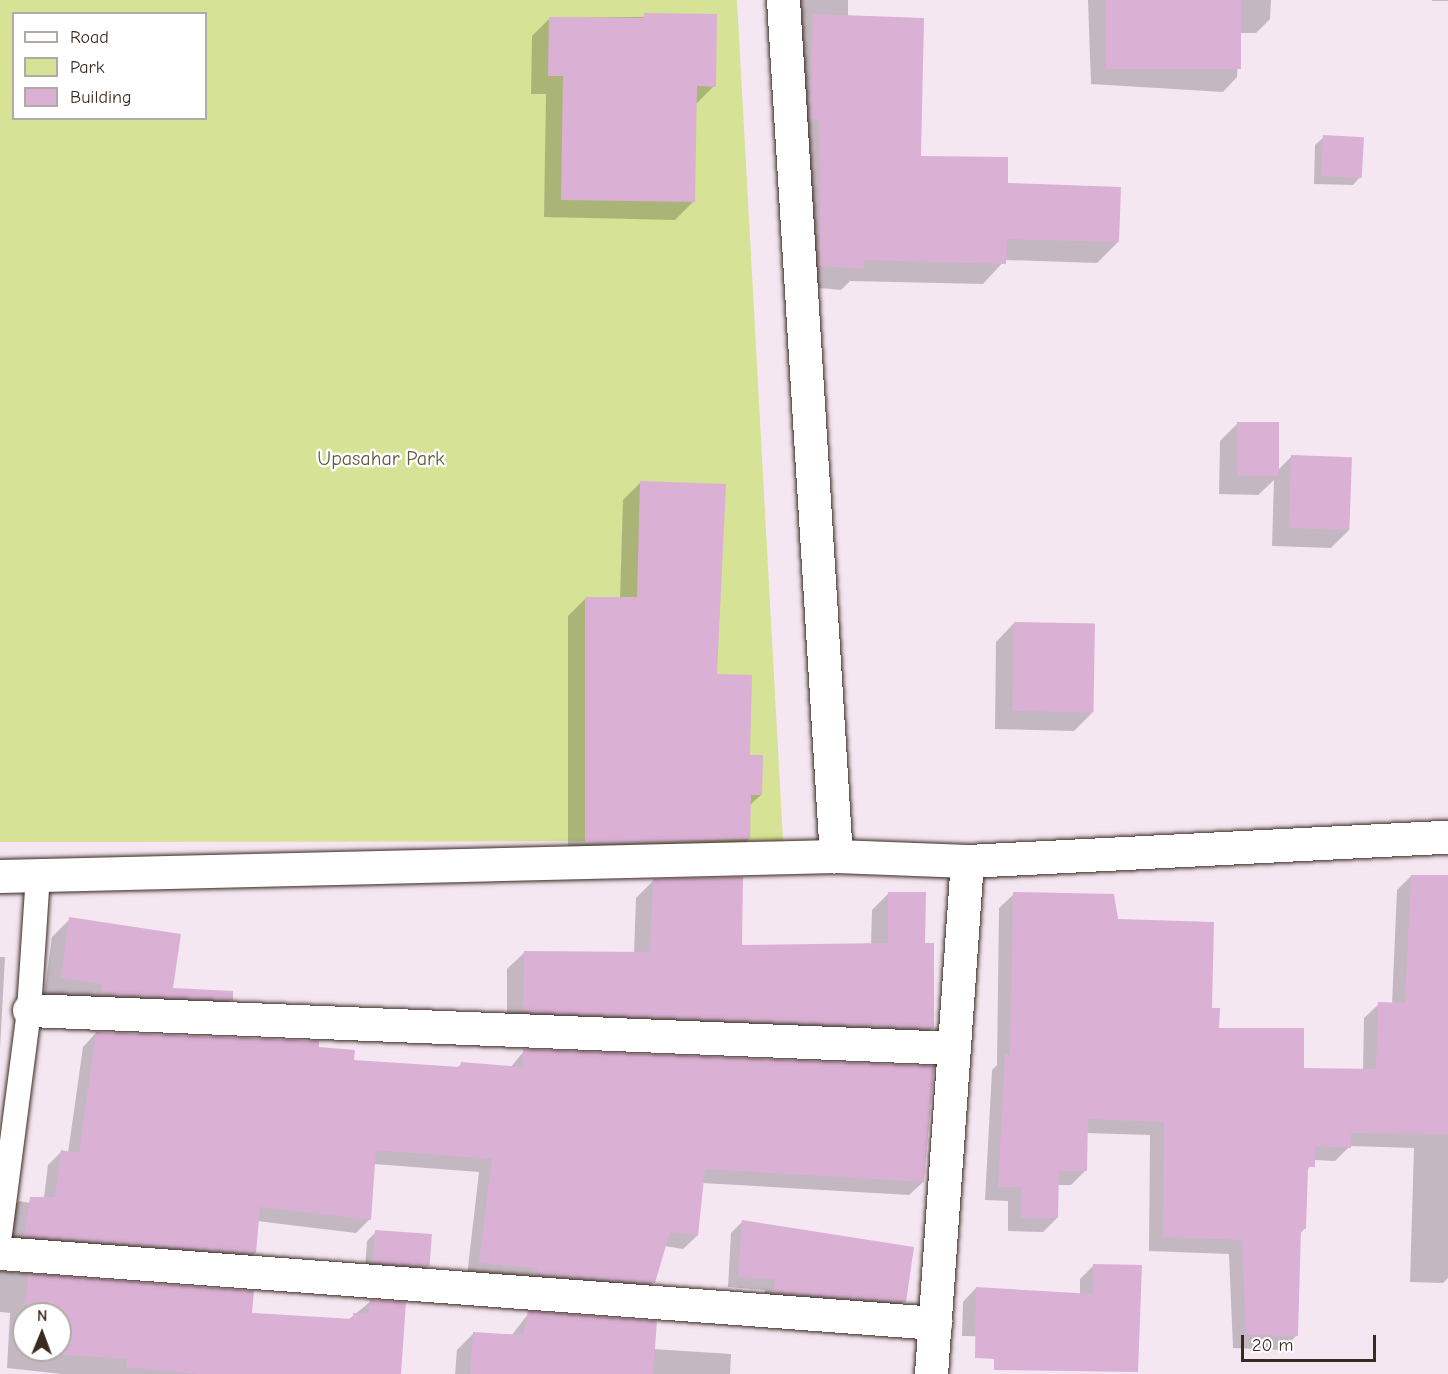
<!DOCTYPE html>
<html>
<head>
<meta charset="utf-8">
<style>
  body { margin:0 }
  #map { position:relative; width:1448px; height:1374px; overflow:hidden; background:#f4e7f2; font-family:"Comic Neue",sans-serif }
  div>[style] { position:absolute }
  .green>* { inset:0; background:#d6e295 }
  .shadow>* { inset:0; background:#0003; transform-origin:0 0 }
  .building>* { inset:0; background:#dbb0d5; transform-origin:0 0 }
  .roads { filter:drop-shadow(0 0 2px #3b2a1e) drop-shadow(0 0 2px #3b2a1e) }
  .service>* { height:24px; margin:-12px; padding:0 12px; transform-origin:12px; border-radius:12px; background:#fff }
  .minor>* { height:33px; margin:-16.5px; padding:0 16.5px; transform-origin:16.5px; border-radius:16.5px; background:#fff }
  span { translate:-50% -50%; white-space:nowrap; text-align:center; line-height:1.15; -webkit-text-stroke:5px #fff; paint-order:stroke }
  .park-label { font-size:20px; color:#62583c }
  .legend { position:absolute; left:12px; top:12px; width:195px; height:108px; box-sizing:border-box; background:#fff; border:2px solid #b1aaa5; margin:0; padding:8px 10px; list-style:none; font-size:18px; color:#3b2a1e }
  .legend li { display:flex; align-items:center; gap:12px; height:30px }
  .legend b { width:30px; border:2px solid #b1aaa5 }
  .north { position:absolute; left:12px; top:1302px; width:60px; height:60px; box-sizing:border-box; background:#fff; border:2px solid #b1aaa5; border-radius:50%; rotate:1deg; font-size:16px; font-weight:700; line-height:24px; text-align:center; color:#3b2a1e }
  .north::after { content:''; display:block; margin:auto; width:21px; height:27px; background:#3b2a1e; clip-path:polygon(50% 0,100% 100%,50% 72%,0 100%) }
  .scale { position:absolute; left:1241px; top:1335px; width:135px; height:27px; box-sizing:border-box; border:3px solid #3b2a1e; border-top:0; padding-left:8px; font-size:18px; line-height:21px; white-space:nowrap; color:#3b2a1e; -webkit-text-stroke:4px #fff; paint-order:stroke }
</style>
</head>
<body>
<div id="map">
  <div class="green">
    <div style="clip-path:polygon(evenodd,0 0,737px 0,783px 841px,0 842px,0 0,14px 14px,206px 14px,206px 118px,14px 118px,14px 14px)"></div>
  </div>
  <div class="shadow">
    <div style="clip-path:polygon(793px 0,848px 0,848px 17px,920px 157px,1006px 185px,1118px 242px,1097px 263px,1005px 260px,983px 284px,850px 281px,841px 290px,799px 286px)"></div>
    <div style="clip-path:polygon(1088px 0,1271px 0,1270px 19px,1256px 33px,1239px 33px,1237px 77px,1223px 92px,1091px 84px)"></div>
    <div style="left:1432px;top:0;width:16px;height:1px"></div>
    <div style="clip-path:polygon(716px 16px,714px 86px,696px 104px,693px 202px,675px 220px,544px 217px,546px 94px,531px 94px,532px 36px,550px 18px)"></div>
    <div style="clip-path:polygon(1324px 137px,1361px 176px,1353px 185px,1314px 184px,1315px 145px)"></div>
    <div style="clip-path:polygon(1238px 423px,1276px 472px,1292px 456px,1349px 530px,1331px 548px,1272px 546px,1274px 480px,1258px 495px,1219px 494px,1220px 441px)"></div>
    <div style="clip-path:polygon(640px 483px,761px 795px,749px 806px,749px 839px,731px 856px,568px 860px,568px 616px,586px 598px,620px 599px,623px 500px)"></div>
    <div style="clip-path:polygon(1014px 623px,1092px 713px,1074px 731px,995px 729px,996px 642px)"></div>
    <div style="clip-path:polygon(1411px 876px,1448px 876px,1448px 1278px,1443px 1283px,1410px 1282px,1414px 1148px,1350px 1146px,1335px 1161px,1313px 1160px,1306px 1173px,1304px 1229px,1300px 1234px,1296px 1336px,1282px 1350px,1233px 1348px,1229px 1254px,1149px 1251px,1150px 1135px,1086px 1133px,1085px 1171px,1071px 1185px,1057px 1185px,1057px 1218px,1043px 1232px,1008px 1231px,1008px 1201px,985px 1200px,992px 1070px,997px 1065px,999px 908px,1014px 894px,1116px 920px,1210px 1009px,1217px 1029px,1302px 1069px,1363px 1070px,1364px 1018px,1379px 1004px,1392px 1004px,1397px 890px)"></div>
    <div style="clip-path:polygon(653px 881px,741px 946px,871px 945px,872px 910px,889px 893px,924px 944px,932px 1028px,915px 1045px,507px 1028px,507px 969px,525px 952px,634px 953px,636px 898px)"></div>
    <div style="clip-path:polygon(70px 919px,171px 989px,231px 999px,213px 1017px,44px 996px,52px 937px)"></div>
    <div style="clip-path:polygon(0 957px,5px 957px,0 1049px)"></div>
    <div style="clip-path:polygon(96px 1033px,317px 1048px,353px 1061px,457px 1068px,461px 1064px,510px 1068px,524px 1051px,923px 1182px,909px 1195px,702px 1183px,697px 1236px,683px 1249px,665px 1246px,654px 1282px,640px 1296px,467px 1276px,479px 1172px,374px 1164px,370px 1219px,356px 1233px,257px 1221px,255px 1253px,242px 1266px,2px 1248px,6px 1215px,19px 1201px,43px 1205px,48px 1165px,61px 1152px,68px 1153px,83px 1047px)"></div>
    <div style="clip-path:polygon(742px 1222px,904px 1301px,893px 1312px,764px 1303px,765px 1290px,728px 1287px,731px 1233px)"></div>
    <div style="clip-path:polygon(376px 1232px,428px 1266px,420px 1275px,365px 1270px,367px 1241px)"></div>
    <div style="clip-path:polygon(1094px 1265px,1126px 1339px,962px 1336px,963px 1302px,976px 1288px,1080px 1295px,1080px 1279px)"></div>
    <div style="clip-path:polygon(evenodd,0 1271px,252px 1292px,251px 1314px,348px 1320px,371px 1301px,399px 1374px,406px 1374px,62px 1374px,7px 1368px,10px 1313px,0 1312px,0 1271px,24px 1314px,60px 1314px,60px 1350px,24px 1350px,24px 1314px)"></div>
    <div style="clip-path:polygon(529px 1313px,653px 1349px,731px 1354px,730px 1374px,455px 1374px,457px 1350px,474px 1333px,511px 1336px)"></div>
  </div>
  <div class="building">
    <div style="left:1106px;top:0;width:135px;height:69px"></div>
    <div style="clip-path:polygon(644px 13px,717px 14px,716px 87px,697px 86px,695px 202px,561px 200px,563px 76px,548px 76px,549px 17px,644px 18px)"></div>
    <div style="clip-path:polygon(813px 14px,924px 18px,921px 156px,1008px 157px,1008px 183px,1121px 187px,1119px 242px,1007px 239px,1006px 264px,864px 260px,864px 269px,820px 266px,819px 120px,810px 119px)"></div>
    <div style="left:1323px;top:135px;width:41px;height:41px;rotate:3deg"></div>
    <div style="left:1237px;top:422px;width:42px;height:54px"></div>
    <div style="left:1291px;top:455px;width:61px;height:73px;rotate:2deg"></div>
    <div style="clip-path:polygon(640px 481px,726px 484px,717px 674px,752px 675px,750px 755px,763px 755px,762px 795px,751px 795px,750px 839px,585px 843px,585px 597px,637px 597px)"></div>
    <div style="left:1014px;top:622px;width:81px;height:89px;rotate:1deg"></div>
    <div style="clip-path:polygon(1411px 875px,1448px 875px,1448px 1134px,1351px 1133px,1351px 1148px,1315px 1146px,1315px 1167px,1308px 1167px,1306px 1229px,1301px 1229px,1298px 1336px,1246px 1335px,1242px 1240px,1163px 1237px,1164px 1122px,1088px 1119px,1087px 1171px,1059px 1171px,1058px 1218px,1021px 1218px,1022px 1187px,998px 1187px,1005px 1054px,1010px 1055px,1013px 892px,1114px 894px,1118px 919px,1214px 922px,1212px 1008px,1220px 1008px,1219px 1028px,1304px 1028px,1304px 1068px,1376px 1069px,1378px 1002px,1405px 1003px)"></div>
    <div style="clip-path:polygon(743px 877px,742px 945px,888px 943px,888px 892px,926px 892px,925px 943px,934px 943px,934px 1028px,523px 1012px,524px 951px,650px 952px,653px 879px)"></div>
    <div style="clip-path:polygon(69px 917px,181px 934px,173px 988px,233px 991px,233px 1000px,101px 994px,102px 984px,61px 978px)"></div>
    <div style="clip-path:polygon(96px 1032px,319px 1041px,319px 1047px,355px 1050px,354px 1060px,460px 1067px,461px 1062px,523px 1067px,523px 1049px,934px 1066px,924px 1182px,705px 1169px,698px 1236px,670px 1232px,655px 1283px,536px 1274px,538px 1268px,479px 1263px,492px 1159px,376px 1150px,371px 1220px,260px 1207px,256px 1253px,24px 1236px,30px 1197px,55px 1197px,61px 1150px,79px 1153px)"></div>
    <div style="clip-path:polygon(742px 1220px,914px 1247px,906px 1302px,774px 1292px,775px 1279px,738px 1277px)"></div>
    <div style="left:375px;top:1230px;width:57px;height:32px;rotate:4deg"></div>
    <div style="clip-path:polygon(1093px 1264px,1142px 1265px,1138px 1372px,994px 1370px,994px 1359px,975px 1358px,976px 1287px,1093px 1294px)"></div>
    <div style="clip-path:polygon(28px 1274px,254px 1291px,252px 1313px,353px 1319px,353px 1313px,369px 1314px,370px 1300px,406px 1302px,401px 1374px,197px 1374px,126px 1367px,127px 1359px,23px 1352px,24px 1331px,24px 1350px,60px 1350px,60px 1314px,25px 1314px)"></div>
    <div style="clip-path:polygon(528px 1311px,657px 1321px,653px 1374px,470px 1374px,473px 1332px,523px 1335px)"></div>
  </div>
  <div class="roads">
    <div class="service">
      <div style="left:0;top:1234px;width:226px;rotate:-82.6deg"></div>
      <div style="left:29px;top:1010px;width:134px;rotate:-86.2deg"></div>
    </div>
    <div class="minor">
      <div style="left:783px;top:0;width:858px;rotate:86.46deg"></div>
      <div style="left:0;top:876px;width:836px;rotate:-1.37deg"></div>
      <div style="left:836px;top:856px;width:131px;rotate:2.2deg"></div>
      <div style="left:967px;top:861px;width:482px;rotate:-2.9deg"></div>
      <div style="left:29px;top:1010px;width:926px;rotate:2.35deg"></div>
      <div style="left:0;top:1253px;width:938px;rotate:4.28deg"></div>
      <div style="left:931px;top:1374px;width:514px;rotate:-85.99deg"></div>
    </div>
  </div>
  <div class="park-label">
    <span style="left:381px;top:458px">Upasahar Park</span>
  </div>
  <ul class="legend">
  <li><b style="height:8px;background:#fff"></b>Road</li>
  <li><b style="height:16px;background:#d6e295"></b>Park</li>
  <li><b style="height:16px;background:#dbb0d5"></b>Building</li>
  </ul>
  <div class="north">N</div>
  <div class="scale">20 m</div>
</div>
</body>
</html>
